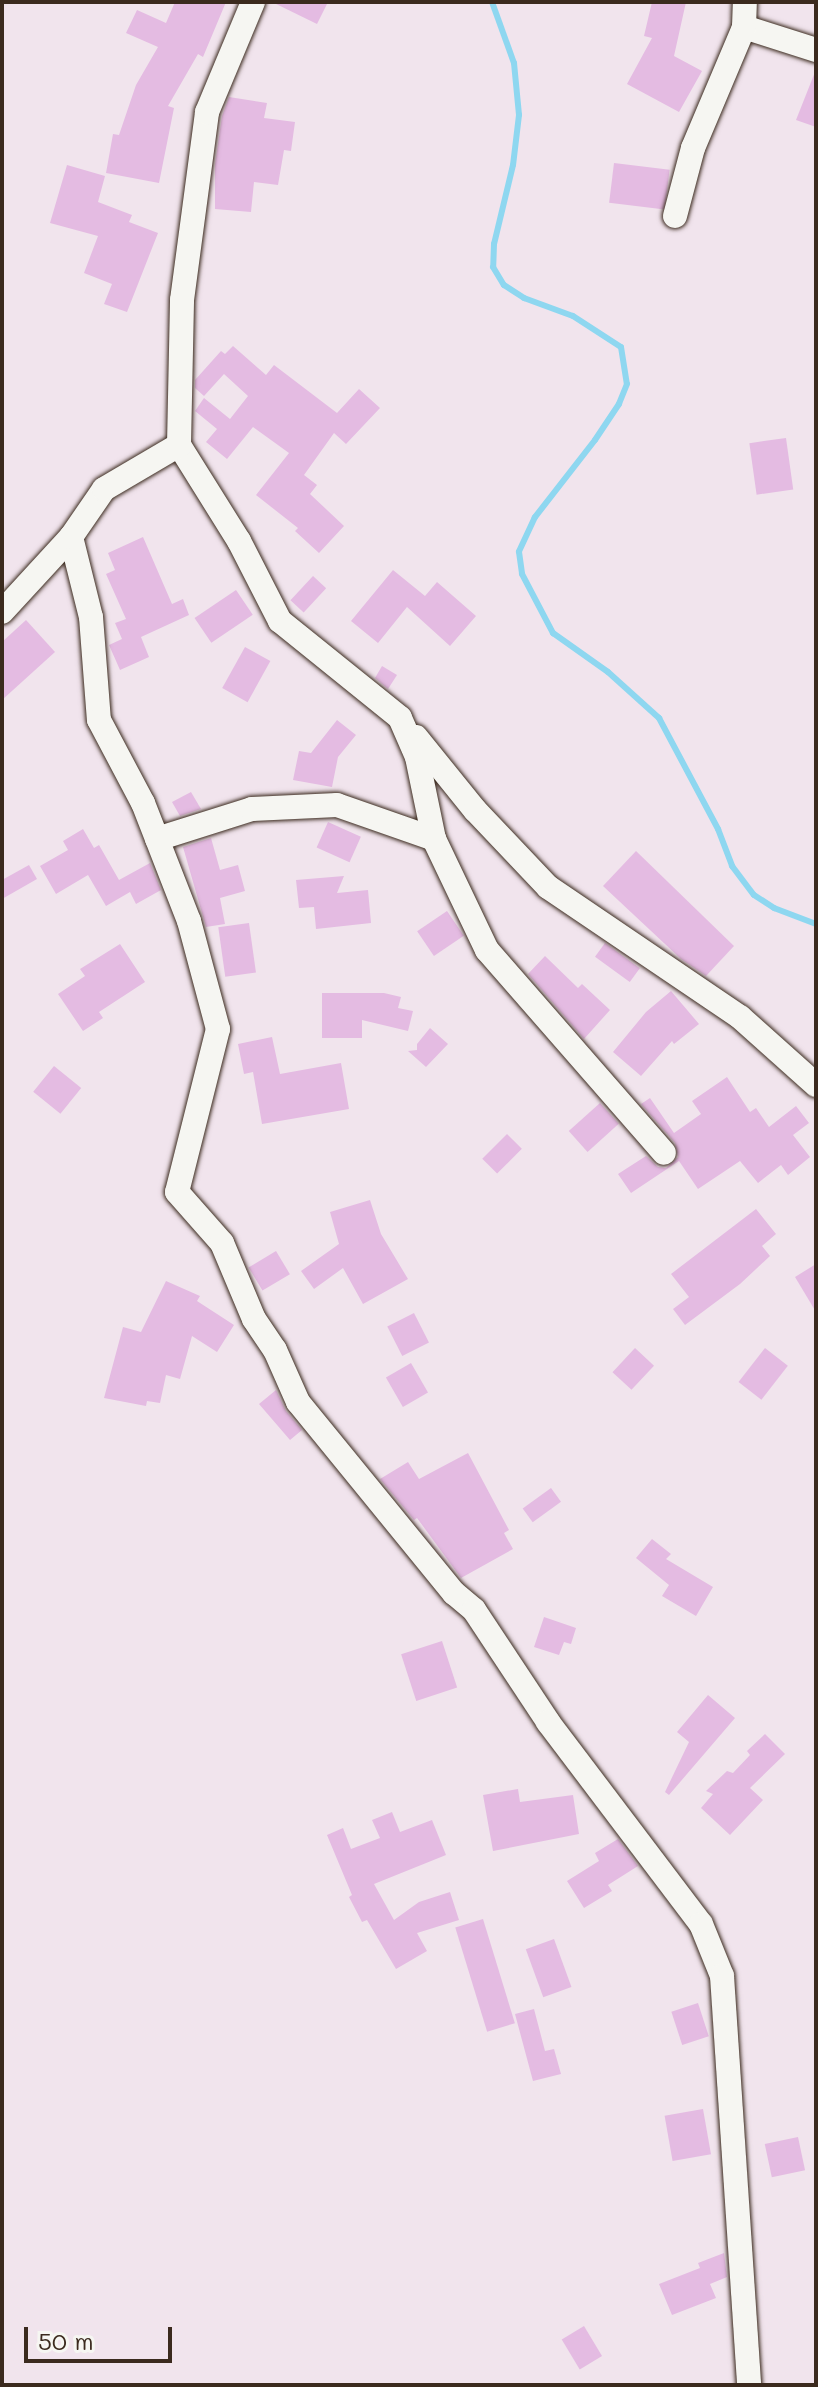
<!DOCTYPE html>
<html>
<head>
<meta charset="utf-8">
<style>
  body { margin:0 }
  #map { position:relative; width:818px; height:2387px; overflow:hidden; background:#f1e4ed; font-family:Mali,sans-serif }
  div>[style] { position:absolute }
  .stream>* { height:6px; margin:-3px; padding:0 3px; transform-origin:3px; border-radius:3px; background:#8ed7f0 }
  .building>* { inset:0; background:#e4bbe2; transform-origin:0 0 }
  .roads { filter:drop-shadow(0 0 2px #3b2a1e) drop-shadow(0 0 2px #3b2a1e) }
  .minor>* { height:24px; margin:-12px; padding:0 12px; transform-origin:12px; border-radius:12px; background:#f6f6f2 }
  span { translate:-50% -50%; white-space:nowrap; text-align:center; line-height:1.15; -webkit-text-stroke:6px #f6f6f2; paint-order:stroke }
  .frame { position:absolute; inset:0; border:4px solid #3b2a1e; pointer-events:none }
  .scale { position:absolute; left:24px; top:2327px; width:148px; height:36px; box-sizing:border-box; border:4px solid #3b2a1e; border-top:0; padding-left:10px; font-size:24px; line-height:28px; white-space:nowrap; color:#3b2a1e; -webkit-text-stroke:6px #f6f6f2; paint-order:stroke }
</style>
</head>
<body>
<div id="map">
  <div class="stream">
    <div style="left:492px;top:2px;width:65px;rotate:70.2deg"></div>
    <div style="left:514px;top:63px;width:52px;rotate:84.5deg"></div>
    <div style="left:519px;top:115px;width:50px;rotate:96.8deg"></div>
    <div style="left:513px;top:165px;width:81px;rotate:103.5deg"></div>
    <div style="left:494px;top:244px;width:23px;rotate:92deg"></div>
    <div style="left:493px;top:267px;width:21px;rotate:59deg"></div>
    <div style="left:504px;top:285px;width:24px;rotate:33deg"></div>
    <div style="left:524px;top:298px;width:52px;rotate:20.2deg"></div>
    <div style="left:573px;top:316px;width:57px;rotate:32.9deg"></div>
    <div style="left:621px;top:347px;width:37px;rotate:81deg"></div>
    <div style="left:627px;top:384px;width:22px;rotate:112deg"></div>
    <div style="left:619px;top:404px;width:43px;rotate:123.7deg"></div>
    <div style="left:595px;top:440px;width:98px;rotate:127.9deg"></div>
    <div style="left:535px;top:517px;width:38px;rotate:115deg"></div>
    <div style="left:519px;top:552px;width:22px;rotate:82deg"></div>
    <div style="left:522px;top:574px;width:67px;rotate:62.3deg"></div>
    <div style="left:553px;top:633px;width:67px;rotate:35.3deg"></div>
    <div style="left:608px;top:672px;width:69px;rotate:42deg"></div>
    <div style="left:659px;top:718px;width:126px;rotate:62deg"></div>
    <div style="left:718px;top:829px;width:40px;rotate:69deg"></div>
    <div style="left:732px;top:866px;width:36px;rotate:53deg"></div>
    <div style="left:754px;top:895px;width:24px;rotate:33deg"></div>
    <div style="left:774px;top:908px;width:45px;rotate:20.9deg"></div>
  </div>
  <div class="building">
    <div style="clip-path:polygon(175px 2px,226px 2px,203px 57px,198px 54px,168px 106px,174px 108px,159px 183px,106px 173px,113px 134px,119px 135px,136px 85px,158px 47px,126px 33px,137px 10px,166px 23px)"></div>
    <div style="clip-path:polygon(272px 2px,328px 2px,317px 24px)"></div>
    <div style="clip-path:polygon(652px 2px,686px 2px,674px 56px,702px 71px,679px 112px,627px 84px,652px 38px,644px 36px)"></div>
    <div style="clip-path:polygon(815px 72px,816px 72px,816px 127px,796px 120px)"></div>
    <div style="clip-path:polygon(229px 97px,267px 103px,264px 118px,295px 122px,291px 151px,284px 150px,278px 185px,254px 182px,251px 212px,215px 209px,215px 164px,222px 116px)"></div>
    <div style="left:614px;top:163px;width:56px;height:40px;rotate:7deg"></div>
    <div style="clip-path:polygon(67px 165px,105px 176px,98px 202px,132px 215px,129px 222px,158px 233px,127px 312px,104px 304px,112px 284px,84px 273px,98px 236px,50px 223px)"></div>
    <div style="clip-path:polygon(233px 346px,266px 375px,274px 365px,337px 413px,359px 389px,380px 408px,346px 444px,334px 433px,304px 475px,317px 485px,310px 494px,344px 526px,319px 553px,295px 531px,298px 528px,256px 495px,289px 453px,253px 427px,227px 459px,206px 442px,217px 429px,195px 411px,204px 398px,230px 419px,248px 396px,224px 374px,204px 396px,195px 388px,195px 380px,221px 351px,225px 354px)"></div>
    <div style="left:786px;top:438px;width:52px;height:37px;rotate:82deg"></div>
    <div style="clip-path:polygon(143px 537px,172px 604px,183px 599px,189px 615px,141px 637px,149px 657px,120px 670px,109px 645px,122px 639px,115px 623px,126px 619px,106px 574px,115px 570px,108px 553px)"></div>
    <div style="clip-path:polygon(393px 570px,425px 596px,437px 582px,476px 616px,450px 646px,407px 607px,378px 643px,351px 621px)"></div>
    <div style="left:313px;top:576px;width:18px;height:33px;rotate:43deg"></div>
    <div style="left:236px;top:590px;width:30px;height:50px;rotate:56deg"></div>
    <div style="clip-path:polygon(26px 620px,55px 652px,2px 700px,2px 642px)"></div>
    <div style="left:245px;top:647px;width:29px;height:47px;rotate:29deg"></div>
    <div style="clip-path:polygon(382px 666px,397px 675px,388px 689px,375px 678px)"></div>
    <div style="clip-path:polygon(337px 720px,356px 735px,338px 757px,332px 787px,293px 780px,299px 751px,311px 753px)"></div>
    <div style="clip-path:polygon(191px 792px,201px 809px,180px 816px,172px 802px)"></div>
    <div style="left:328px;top:822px;width:36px;height:28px;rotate:24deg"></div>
    <div style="clip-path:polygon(83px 829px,94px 848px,99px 845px,119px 880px,150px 863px,161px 890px,136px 904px,130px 892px,106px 906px,88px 875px,56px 894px,40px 866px,68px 850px,63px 841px)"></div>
    <div style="clip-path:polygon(211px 838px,220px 870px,238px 865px,245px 891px,220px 898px,225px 924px,206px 927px,183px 847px)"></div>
    <div style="clip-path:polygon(636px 851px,734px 946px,706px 976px,681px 959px,603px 886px)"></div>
    <div style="clip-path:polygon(29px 865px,37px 879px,2px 899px,2px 880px)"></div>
    <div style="clip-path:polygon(344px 876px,337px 893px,368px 890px,371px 923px,316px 929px,314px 907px,299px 908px,296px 880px)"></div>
    <div style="left:447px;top:911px;width:30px;height:36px;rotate:56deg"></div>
    <div style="left:249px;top:923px;width:50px;height:31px;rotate:82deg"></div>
    <div style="left:605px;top:943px;width:43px;height:17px;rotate:36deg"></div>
    <div style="clip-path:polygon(120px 944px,145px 982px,99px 1012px,103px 1018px,83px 1031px,58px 994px,85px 976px,80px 969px)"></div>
    <div style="clip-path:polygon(545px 956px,578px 988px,582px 984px,610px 1010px,584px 1039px,528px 974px)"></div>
    <div style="clip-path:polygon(671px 991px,699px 1024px,674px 1044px,672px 1041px,641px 1076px,613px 1052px,646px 1012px)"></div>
    <div style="clip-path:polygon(322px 993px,384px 993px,401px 997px,398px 1008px,413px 1011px,408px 1031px,362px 1020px,362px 1038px,322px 1038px)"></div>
    <div style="clip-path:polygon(430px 1028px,448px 1044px,426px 1067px,408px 1051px,417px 1050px,417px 1044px)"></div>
    <div style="clip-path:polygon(272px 1037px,280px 1074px,341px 1063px,349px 1109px,262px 1124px,253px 1072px,244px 1074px,238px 1044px)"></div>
    <div style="left:54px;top:1066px;width:35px;height:33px;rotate:39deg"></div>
    <div style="clip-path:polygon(727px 1077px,750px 1112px,756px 1108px,769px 1127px,796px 1106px,809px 1123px,793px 1135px,810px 1157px,788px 1175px,781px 1165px,758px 1183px,740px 1161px,698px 1189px,679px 1161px,631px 1193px,618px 1174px,646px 1156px,658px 1167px,666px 1168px,678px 1157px,675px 1143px,641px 1104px,650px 1098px,674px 1133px,701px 1114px,692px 1101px)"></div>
    <div style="left:600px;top:1103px;width:28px;height:42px;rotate:48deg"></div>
    <div style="left:507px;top:1134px;width:21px;height:35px;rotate:45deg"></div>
    <div style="clip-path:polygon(370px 1200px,381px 1234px,408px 1279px,363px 1304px,343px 1268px,314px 1289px,301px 1271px,339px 1244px,330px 1212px)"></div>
    <div style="clip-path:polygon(756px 1209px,776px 1234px,762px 1246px,770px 1256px,740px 1284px,685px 1325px,673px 1309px,689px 1297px,671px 1274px)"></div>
    <div style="left:276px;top:1251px;width:27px;height:32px;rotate:59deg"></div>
    <div style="clip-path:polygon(816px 1264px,816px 1312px,795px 1277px)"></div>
    <div style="clip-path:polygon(166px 1281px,200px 1296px,197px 1301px,234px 1325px,217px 1352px,192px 1336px,180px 1379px,166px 1375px,160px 1403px,147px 1401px,146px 1406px,104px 1398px,123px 1327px,141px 1332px)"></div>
    <div style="left:414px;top:1313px;width:33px;height:30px;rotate:63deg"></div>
    <div style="left:635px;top:1348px;width:26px;height:33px;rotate:43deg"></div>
    <div style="left:765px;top:1348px;width:29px;height:43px;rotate:38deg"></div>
    <div style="left:411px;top:1363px;width:34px;height:29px;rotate:60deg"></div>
    <div style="clip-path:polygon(276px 1390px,286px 1411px,302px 1430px,290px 1440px,259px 1404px)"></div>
    <div style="clip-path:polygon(468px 1453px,509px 1530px,504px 1533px,513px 1549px,461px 1578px,417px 1518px,414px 1520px,380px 1479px,408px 1462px,419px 1479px)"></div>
    <div style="left:551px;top:1488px;width:17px;height:35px;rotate:54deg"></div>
    <div style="clip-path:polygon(652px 1539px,671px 1554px,666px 1559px,713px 1587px,696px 1616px,662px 1596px,669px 1585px,636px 1558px)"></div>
    <div style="clip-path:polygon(544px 1617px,576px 1628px,571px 1644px,564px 1642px,559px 1655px,534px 1647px)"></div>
    <div style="left:442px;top:1641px;width:49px;height:43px;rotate:72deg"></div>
    <div style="clip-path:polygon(708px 1695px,735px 1718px,669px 1795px,665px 1792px,689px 1742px,677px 1732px)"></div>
    <div style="clip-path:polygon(765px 1734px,785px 1754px,750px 1788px,763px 1800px,730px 1835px,701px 1808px,713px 1794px,706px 1791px,727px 1771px,733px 1773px,750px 1755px,747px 1751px)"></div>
    <div style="clip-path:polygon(518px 1789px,520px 1802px,573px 1795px,579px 1834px,493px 1851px,483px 1795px)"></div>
    <div style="clip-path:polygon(392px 1812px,400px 1832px,432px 1820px,446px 1855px,374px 1884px,394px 1920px,419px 1902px,450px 1892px,459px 1920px,417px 1933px,427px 1951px,396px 1969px,367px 1920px,362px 1922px,349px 1897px,352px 1895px,327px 1835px,343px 1828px,351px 1849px,380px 1838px,372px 1820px)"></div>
    <div style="clip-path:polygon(618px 1839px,638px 1866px,608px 1885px,612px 1891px,584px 1908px,567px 1881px,599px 1861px,595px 1853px)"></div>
    <div style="left:483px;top:1919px;width:109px;height:29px;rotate:73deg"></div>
    <div style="left:554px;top:1939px;width:51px;height:30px;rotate:70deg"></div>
    <div style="left:698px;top:2003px;width:35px;height:28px;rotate:72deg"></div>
    <div style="clip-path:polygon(534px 2009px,545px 2051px,554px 2049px,561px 2074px,533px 2081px,515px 2014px)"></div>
    <div style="left:703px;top:2109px;width:46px;height:39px;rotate:80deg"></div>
    <div style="left:798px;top:2137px;width:34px;height:34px;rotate:78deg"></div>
    <div style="clip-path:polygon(724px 2253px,727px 2277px,710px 2284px,716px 2298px,672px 2315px,659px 2284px,700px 2268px,698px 2263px)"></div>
    <div style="left:584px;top:2326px;width:35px;height:26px;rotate:59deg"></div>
  </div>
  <div class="roads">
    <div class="minor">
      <div style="left:744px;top:27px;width:76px;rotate:17.7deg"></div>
      <div style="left:675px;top:216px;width:70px;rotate:-75.2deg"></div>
      <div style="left:693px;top:148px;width:131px;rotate:-67.1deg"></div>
      <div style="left:744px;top:27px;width:25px;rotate:-88deg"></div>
      <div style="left:179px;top:445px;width:113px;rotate:58deg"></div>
      <div style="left:239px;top:541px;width:90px;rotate:62.9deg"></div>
      <div style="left:280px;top:621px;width:154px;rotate:38.9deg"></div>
      <div style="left:400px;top:718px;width:43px;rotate:66.4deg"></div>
      <div style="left:417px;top:757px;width:84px;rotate:78.3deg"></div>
      <div style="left:434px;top:839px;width:123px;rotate:64.5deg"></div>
      <div style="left:487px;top:950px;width:269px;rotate:48.9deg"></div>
      <div style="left:71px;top:537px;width:82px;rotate:76deg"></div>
      <div style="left:91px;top:617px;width:103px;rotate:85.6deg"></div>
      <div style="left:99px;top:720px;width:94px;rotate:62.1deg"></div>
      <div style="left:143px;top:803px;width:127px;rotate:68.7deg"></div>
      <div style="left:189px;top:921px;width:112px;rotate:75deg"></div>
      <div style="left:218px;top:1029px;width:168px;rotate:104.1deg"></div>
      <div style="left:177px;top:1192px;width:68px;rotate:48.6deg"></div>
      <div style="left:222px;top:1243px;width:82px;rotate:67.2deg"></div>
      <div style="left:254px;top:1319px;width:37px;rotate:56deg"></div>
      <div style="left:275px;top:1350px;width:57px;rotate:66.1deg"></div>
      <div style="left:298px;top:1402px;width:247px;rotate:50.8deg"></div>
      <div style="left:454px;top:1593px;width:26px;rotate:40deg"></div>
      <div style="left:474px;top:1610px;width:134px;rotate:56.5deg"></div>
      <div style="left:548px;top:1722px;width:253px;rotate:52.9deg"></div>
      <div style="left:701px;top:1924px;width:56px;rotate:68deg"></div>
      <div style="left:722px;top:1976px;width:410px;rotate:86.2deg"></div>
      <div style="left:2px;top:612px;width:102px;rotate:-47.4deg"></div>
      <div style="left:71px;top:537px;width:58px;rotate:-55.5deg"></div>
      <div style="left:104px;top:489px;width:87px;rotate:-30.4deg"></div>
      <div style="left:179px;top:445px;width:145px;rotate:-88.8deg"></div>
      <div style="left:182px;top:300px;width:190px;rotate:-82.4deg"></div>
      <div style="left:207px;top:112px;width:119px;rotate:-67.3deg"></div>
      <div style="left:416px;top:737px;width:94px;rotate:51.1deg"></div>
      <div style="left:475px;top:810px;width:106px;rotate:46.5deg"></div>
      <div style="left:548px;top:887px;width:232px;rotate:34.1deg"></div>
      <div style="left:740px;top:1017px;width:102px;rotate:41.8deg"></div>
      <div style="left:157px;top:839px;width:100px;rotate:-17.5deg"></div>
      <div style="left:252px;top:809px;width:85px;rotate:-2.7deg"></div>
      <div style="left:337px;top:805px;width:103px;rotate:19.3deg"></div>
    </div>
  </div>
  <div class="frame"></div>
  <div class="scale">50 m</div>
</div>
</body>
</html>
